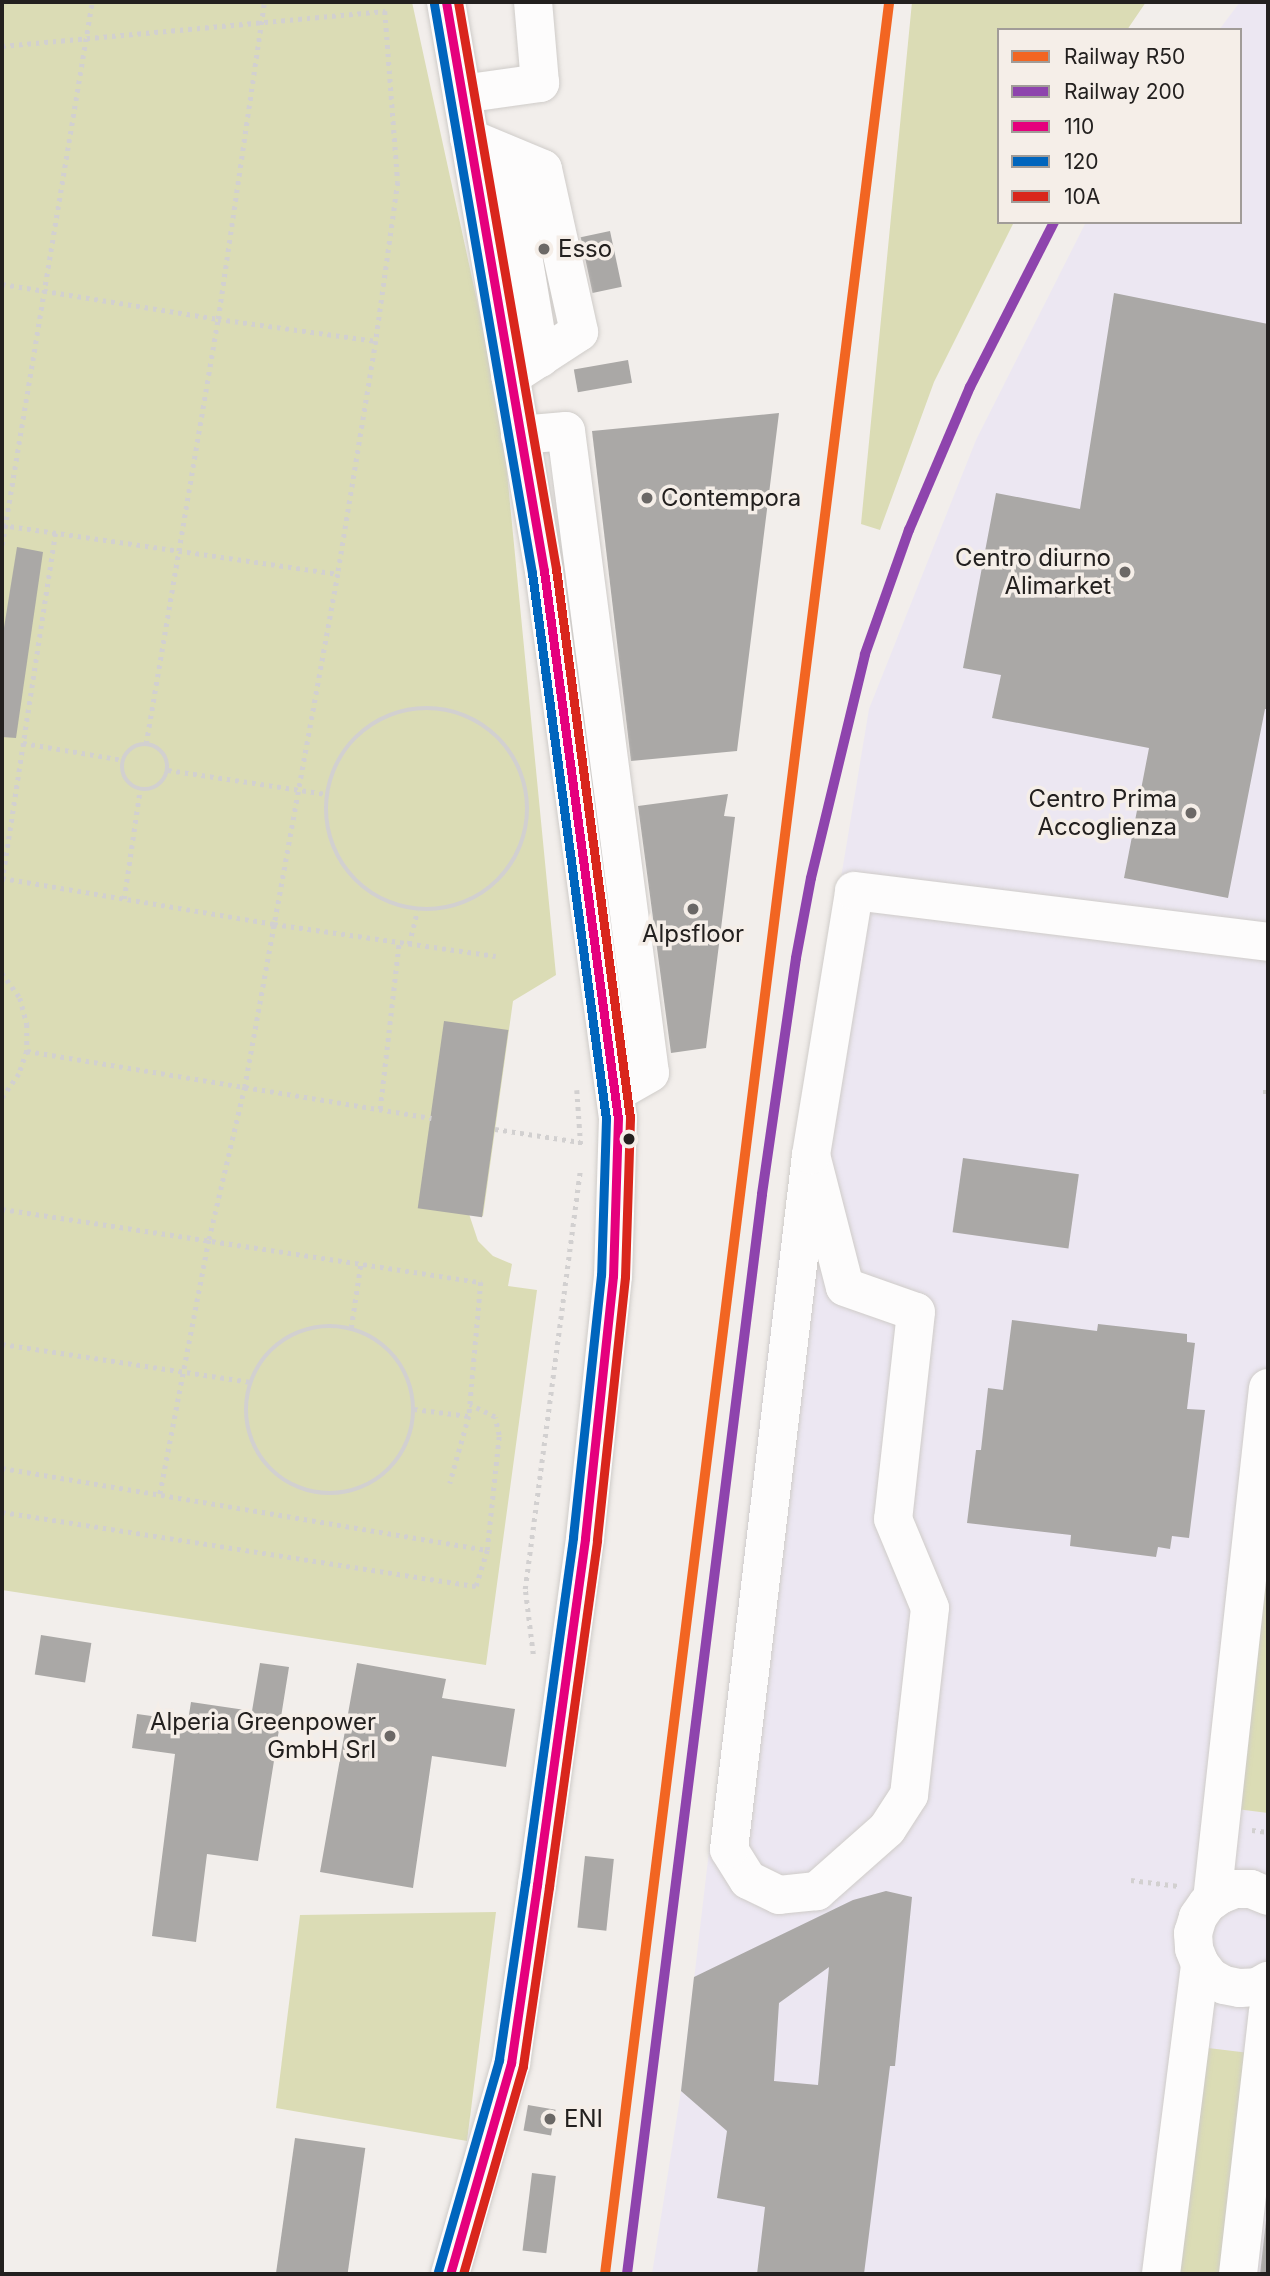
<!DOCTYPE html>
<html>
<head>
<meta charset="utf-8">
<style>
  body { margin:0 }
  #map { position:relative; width:1270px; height:2276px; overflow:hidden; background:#f2eeeb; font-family:Inter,sans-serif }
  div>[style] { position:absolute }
  .industrial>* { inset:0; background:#ece7f2 }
  .green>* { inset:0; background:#dbdcb5; transform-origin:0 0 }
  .building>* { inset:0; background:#aaa8a6; transform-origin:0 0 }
  .path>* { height:4.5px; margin-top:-2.25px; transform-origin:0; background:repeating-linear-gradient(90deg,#d2d0d0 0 3.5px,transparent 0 8.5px) }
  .path>.ring { margin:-2.25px; padding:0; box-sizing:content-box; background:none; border:4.5px solid #d2d0d0; border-radius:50% }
  .roads { filter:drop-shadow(0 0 2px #cfccc9) drop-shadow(0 0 2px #cfccc9) }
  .minor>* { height:38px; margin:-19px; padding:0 19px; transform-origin:19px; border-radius:19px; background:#fdfcfc }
  .bus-1>* { height:9px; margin:-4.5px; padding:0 4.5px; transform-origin:4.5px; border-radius:4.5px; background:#e5007d }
  .bus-2>* { height:9px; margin:-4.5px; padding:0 4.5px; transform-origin:4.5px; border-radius:4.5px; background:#0065bd }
  .bus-3>* { height:9px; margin:-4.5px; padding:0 4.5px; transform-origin:4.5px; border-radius:4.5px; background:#d9261c }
  .rail-1>* { height:10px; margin:-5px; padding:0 5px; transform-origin:5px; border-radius:5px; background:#f26522 }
  .rail-2>* { height:10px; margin:-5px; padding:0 5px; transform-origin:5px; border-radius:5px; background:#8e44ad }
  .dots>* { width:19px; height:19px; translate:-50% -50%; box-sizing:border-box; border:4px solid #f5eee8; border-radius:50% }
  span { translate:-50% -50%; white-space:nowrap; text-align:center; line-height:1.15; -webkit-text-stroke:7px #f5eee8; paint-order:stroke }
  .poi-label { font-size:24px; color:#23201f }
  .left { translate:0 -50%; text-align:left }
  .right { translate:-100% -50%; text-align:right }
  .frame { position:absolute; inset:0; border:4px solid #23201f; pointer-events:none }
  .legend { position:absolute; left:997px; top:28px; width:245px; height:196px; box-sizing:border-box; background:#f5eee8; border:2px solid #a19c98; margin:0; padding:9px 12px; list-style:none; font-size:21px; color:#23201f }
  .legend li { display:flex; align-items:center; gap:14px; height:35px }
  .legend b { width:35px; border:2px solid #a19c98 }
</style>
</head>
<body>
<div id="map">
  <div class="industrial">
    <div style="clip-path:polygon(1240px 2px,1268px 2px,1268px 2274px,652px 2274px,681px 2091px,779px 1252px,869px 709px,976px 440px,1086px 222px,1240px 222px,1240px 30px,1219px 30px)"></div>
  </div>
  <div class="green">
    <div style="clip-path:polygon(2px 2px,412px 2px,501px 411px,556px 975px,513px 1001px,483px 1216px,469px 1214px,478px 1241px,493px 1256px,512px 1264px,508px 1286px,537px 1290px,486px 1665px,2px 1590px)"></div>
    <div style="clip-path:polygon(912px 2px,1146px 2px,1127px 30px,999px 30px,999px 222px,1014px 222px,934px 382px,880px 530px,861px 524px)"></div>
    <div style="clip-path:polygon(1268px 1488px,1268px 1813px,1229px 1808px)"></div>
    <div style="clip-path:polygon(496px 1912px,467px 2141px,276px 2108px,300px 1915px)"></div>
    <div style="left:1200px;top:2047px;width:60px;height:229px;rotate:7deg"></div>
  </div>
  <div class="building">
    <div style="left:610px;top:231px;width:57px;height:30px;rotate:78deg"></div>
    <div style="clip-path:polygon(1114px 293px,1268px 324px,1268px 709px,1265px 709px,1228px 898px,1124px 878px,1149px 748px,992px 718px,1001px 675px,963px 668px,996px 493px,1080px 509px)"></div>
    <div style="left:628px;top:360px;width:23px;height:55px;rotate:80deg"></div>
    <div style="clip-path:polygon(779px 413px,737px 751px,631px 761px,592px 431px)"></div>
    <div style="clip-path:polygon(17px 547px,43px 552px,16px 738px,2px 737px,2px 640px)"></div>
    <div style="clip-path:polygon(728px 794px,724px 816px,735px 817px,706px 1048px,671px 1053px,638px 806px)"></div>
    <div style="left:444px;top:1021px;width:65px;height:189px;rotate:8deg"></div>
    <div style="left:963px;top:1158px;width:117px;height:75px;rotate:8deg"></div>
    <div style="clip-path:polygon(1012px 1320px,1097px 1331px,1098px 1324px,1187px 1334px,1187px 1342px,1195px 1343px,1187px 1409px,1205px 1410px,1189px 1538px,1172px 1536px,1170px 1549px,1158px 1547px,1156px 1557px,1070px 1546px,1071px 1535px,967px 1523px,976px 1450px,981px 1450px,988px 1388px,1003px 1390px)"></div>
    <div style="left:41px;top:1635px;width:51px;height:40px;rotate:9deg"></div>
    <div style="clip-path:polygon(260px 1663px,289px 1667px,258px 1861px,207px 1854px,196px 1942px,152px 1936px,175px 1754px,132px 1748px,137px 1714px,188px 1721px,191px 1702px,252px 1711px)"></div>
    <div style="clip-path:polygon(357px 1663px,446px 1679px,442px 1698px,515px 1709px,506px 1767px,432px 1756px,413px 1888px,320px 1872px)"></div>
    <div style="left:585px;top:1856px;width:29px;height:72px;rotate:6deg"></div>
    <div style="clip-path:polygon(evenodd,886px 1891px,912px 1897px,895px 2066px,890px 2066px,864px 2274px,757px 2274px,765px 2207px,717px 2198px,727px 2131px,681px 2091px,694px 1977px,853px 1900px,886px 1891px,829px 1967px,818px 2085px,774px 2081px,779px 2003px,829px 1967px)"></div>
    <div style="left:528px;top:2105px;width:28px;height:26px;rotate:10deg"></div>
    <div style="left:295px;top:2138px;width:71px;height:137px;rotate:8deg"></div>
    <div style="left:532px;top:2173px;width:24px;height:78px;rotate:7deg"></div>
    <div style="clip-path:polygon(1268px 2202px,1268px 2274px,1260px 2274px)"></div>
  </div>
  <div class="path">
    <div style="left:2px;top:46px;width:385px;rotate:-5.2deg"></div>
    <div style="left:385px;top:11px;width:171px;rotate:85.7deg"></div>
    <div style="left:398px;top:182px;width:161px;rotate:97.9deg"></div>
    <div style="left:376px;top:341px;width:236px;rotate:99.3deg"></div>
    <div style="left:338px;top:574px;width:521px;rotate:100.28deg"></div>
    <div style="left:245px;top:1087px;width:157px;rotate:103.2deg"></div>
    <div style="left:209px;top:1240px;width:260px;rotate:100.9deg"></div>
    <div style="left:2px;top:284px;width:219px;rotate:9.2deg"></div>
    <div style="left:218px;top:319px;width:160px;rotate:7.9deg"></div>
    <div style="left:2px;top:525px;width:340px;rotate:8.3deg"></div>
    <div style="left:2px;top:545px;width:550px;rotate:-80.59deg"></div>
    <div class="ring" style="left:326px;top:708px;width:197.5px;height:197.5px"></div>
    <div style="left:23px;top:743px;width:101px;rotate:9.6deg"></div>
    <div class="ring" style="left:122px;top:744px;width:41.5px;height:41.5px"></div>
    <div style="left:146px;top:744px;width:431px;rotate:-80.4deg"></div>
    <div style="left:218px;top:319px;width:320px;rotate:-81.7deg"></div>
    <div style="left:168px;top:770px;width:160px;rotate:8.6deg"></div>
    <div style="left:2px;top:878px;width:276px;rotate:9.6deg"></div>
    <div style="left:274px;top:924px;width:224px;rotate:8.2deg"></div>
    <div style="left:2px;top:881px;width:352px;rotate:-81.3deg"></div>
    <div style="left:124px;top:899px;width:111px;rotate:-81.7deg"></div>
    <div style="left:409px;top:944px;width:34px;rotate:-76deg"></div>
    <div style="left:2px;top:973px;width:31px;rotate:54deg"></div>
    <div style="left:20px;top:998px;width:27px;rotate:75deg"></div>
    <div style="left:27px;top:1024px;width:27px;rotate:90deg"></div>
    <div style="left:27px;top:1051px;width:24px;rotate:109deg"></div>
    <div style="left:19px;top:1074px;width:29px;rotate:125deg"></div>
    <div style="left:27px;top:1051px;width:410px;rotate:9.4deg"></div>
    <div style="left:577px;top:1090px;width:57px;rotate:86deg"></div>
    <div style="left:1263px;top:1092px;width:5px"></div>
    <div style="left:380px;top:1109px;width:168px;rotate:-83.5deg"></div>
    <div style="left:495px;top:1129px;width:86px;rotate:8.7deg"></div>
    <div style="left:2px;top:1209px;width:485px;rotate:8.7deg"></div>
    <div style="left:481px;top:1282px;width:135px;rotate:95.1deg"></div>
    <div style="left:469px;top:1416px;width:70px;rotate:105.8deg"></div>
    <div class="ring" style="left:246px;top:1326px;width:163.5px;height:163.5px"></div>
    <div style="left:351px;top:1328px;width:67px;rotate:-81.4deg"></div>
    <div style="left:2px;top:1344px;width:250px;rotate:8.7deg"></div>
    <div style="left:414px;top:1409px;width:55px;rotate:7.3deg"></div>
    <div style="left:2px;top:1468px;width:492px;rotate:9.6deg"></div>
    <div style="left:2px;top:1512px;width:480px;rotate:8.9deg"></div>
    <div style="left:476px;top:1586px;width:38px;rotate:-73deg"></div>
    <div style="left:487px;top:1550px;width:116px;rotate:-84deg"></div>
    <div style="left:499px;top:1435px;width:18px;rotate:-103deg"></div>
    <div style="left:495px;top:1417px;width:28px;rotate:-154deg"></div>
    <div style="left:533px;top:1654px;width:65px;rotate:-97deg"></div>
    <div style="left:525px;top:1589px;width:423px;rotate:-82.5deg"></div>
    <div style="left:1252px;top:1830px;width:16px;rotate:7deg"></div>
    <div style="left:1131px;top:1880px;width:48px;rotate:7.1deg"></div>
  </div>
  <div class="roads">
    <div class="minor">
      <div style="left:446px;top:2px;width:577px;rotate:80.23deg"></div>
      <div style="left:544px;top:571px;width:552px;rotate:82.3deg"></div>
      <div style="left:618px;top:1118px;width:158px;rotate:91.8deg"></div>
      <div style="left:613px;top:1276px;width:264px;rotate:96.1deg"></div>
      <div style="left:585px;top:1539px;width:349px;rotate:97.9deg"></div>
      <div style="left:537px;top:1885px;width:180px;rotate:98.3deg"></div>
      <div style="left:511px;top:2063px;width:220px;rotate:106.1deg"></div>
      <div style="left:462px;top:94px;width:79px;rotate:-8deg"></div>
      <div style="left:540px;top:83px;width:81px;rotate:-94.9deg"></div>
      <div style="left:469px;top:138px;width:80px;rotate:22.7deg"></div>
      <div style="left:543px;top:169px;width:167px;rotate:77.5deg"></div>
      <div style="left:579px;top:332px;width:82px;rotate:146.9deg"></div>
      <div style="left:506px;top:154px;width:207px;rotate:80.5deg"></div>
      <div style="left:520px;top:435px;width:46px;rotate:-5deg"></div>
      <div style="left:566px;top:431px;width:647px;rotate:82.55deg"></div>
      <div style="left:650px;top:1073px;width:40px;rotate:150.3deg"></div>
      <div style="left:811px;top:1155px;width:136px;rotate:75.6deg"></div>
      <div style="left:845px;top:1287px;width:75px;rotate:19.4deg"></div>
      <div style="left:916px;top:1312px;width:208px;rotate:96.3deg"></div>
      <div style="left:893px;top:1519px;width:96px;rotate:67.4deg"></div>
      <div style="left:930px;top:1608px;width:188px;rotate:96.4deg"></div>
      <div style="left:909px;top:1795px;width:40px;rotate:122.9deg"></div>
      <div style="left:887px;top:1829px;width:94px;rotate:138.5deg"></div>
      <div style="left:817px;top:1891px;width:38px;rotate:174deg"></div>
      <div style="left:779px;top:1895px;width:34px;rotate:-154deg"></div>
      <div style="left:748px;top:1880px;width:36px;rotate:-122deg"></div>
      <div style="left:729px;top:1849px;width:699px;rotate:-83.26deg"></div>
      <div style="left:811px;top:1155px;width:267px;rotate:-80.7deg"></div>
      <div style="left:854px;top:891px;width:417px;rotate:7deg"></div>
      <div style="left:1268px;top:1896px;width:18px;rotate:-158deg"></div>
      <div style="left:1251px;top:1889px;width:16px;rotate:180deg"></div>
      <div style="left:1235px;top:1889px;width:16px;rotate:158deg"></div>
      <div style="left:1220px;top:1895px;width:16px;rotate:145deg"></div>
      <div style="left:1207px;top:1904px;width:16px;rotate:125deg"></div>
      <div style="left:1198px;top:1917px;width:17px;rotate:107deg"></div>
      <div style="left:1193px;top:1933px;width:16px;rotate:86deg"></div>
      <div style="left:1194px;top:1949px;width:16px;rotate:68deg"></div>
      <div style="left:1200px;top:1964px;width:16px;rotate:52deg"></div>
      <div style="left:1210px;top:1977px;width:16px;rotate:30deg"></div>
      <div style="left:1224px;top:1985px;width:16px;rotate:11deg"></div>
      <div style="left:1240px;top:1988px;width:17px;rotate:-3deg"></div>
      <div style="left:1257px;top:1987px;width:13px;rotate:-29deg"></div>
      <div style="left:1212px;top:1900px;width:515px;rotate:-83.76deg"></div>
      <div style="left:1161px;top:2274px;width:312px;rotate:-82.8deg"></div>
      <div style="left:1238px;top:2274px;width:264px;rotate:-83.5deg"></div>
    </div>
  </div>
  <div class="bus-1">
    <div style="left:446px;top:2px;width:577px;rotate:80.23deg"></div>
    <div style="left:544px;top:571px;width:552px;rotate:82.3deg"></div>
    <div style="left:618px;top:1118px;width:158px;rotate:91.8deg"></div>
    <div style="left:613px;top:1276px;width:264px;rotate:96.1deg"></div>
    <div style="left:585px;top:1539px;width:349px;rotate:97.9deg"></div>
    <div style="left:537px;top:1885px;width:180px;rotate:98.3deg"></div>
    <div style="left:511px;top:2063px;width:220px;rotate:106.1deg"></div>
  </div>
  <div class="bus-2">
    <div style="left:434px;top:4px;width:577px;rotate:80.23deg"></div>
    <div style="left:532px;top:573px;width:551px;rotate:82.28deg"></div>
    <div style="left:606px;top:1119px;width:156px;rotate:91.8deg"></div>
    <div style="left:601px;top:1275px;width:264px;rotate:96.1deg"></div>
    <div style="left:573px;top:1538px;width:348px;rotate:97.9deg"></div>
    <div style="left:525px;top:1883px;width:179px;rotate:98.4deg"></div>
    <div style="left:499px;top:2060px;width:220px;rotate:106.1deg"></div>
  </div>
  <div class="bus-3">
    <div style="left:458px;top:2px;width:575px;rotate:80.19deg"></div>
    <div style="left:556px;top:569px;width:554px;rotate:82.32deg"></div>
    <div style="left:630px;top:1118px;width:159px;rotate:91.8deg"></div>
    <div style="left:625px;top:1277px;width:265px;rotate:96.1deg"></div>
    <div style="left:597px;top:1541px;width:349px;rotate:97.9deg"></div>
    <div style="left:549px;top:1887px;width:181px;rotate:98.3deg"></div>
    <div style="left:523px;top:2066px;width:216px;rotate:106.1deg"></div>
  </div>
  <div class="rail-1">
    <div style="left:605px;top:2274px;width:2290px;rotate:-82.87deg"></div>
  </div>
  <div class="rail-2">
    <div style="left:627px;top:2274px;width:1088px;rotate:-82.87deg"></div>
    <div style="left:762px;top:1194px;width:238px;rotate:-81.8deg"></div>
    <div style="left:796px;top:958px;width:81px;rotate:-79.4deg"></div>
    <div style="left:811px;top:878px;width:230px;rotate:-76.4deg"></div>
    <div style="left:865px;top:654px;width:132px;rotate:-70.5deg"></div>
    <div style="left:909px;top:530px;width:155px;rotate:-66.9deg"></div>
    <div style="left:970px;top:387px;width:185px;rotate:-63deg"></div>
  </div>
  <div class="dots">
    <div style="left:544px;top:249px;background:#6b6866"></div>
    <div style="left:647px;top:498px;background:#6b6866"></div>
    <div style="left:1125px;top:572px;background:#6b6866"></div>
    <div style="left:1191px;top:813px;background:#6b6866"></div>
    <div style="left:693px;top:909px;background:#6b6866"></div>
    <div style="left:629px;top:1139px;background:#23201f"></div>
    <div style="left:390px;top:1736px;background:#6b6866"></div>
    <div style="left:550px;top:2119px;background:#6b6866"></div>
  </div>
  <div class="poi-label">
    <span class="left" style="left:558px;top:249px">Esso</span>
    <span class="left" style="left:661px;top:498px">Contempora</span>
    <span class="right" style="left:1111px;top:572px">Centro diurno<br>Alimarket</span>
    <span class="right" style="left:1177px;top:813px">Centro Prima<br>Accoglienza</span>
    <span style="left:693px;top:934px">Alpsfloor</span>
    <span class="right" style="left:376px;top:1736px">Alperia Greenpower<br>GmbH Srl</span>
    <span class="left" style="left:564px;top:2119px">ENI</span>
  </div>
  <div class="frame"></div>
  <ul class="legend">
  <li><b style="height:9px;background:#f26522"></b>Railway R50</li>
  <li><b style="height:9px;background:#8e44ad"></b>Railway 200</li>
  <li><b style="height:9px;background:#e5007d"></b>110</li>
  <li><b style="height:9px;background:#0065bd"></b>120</li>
  <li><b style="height:9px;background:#d9261c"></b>10A</li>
  </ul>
</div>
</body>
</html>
